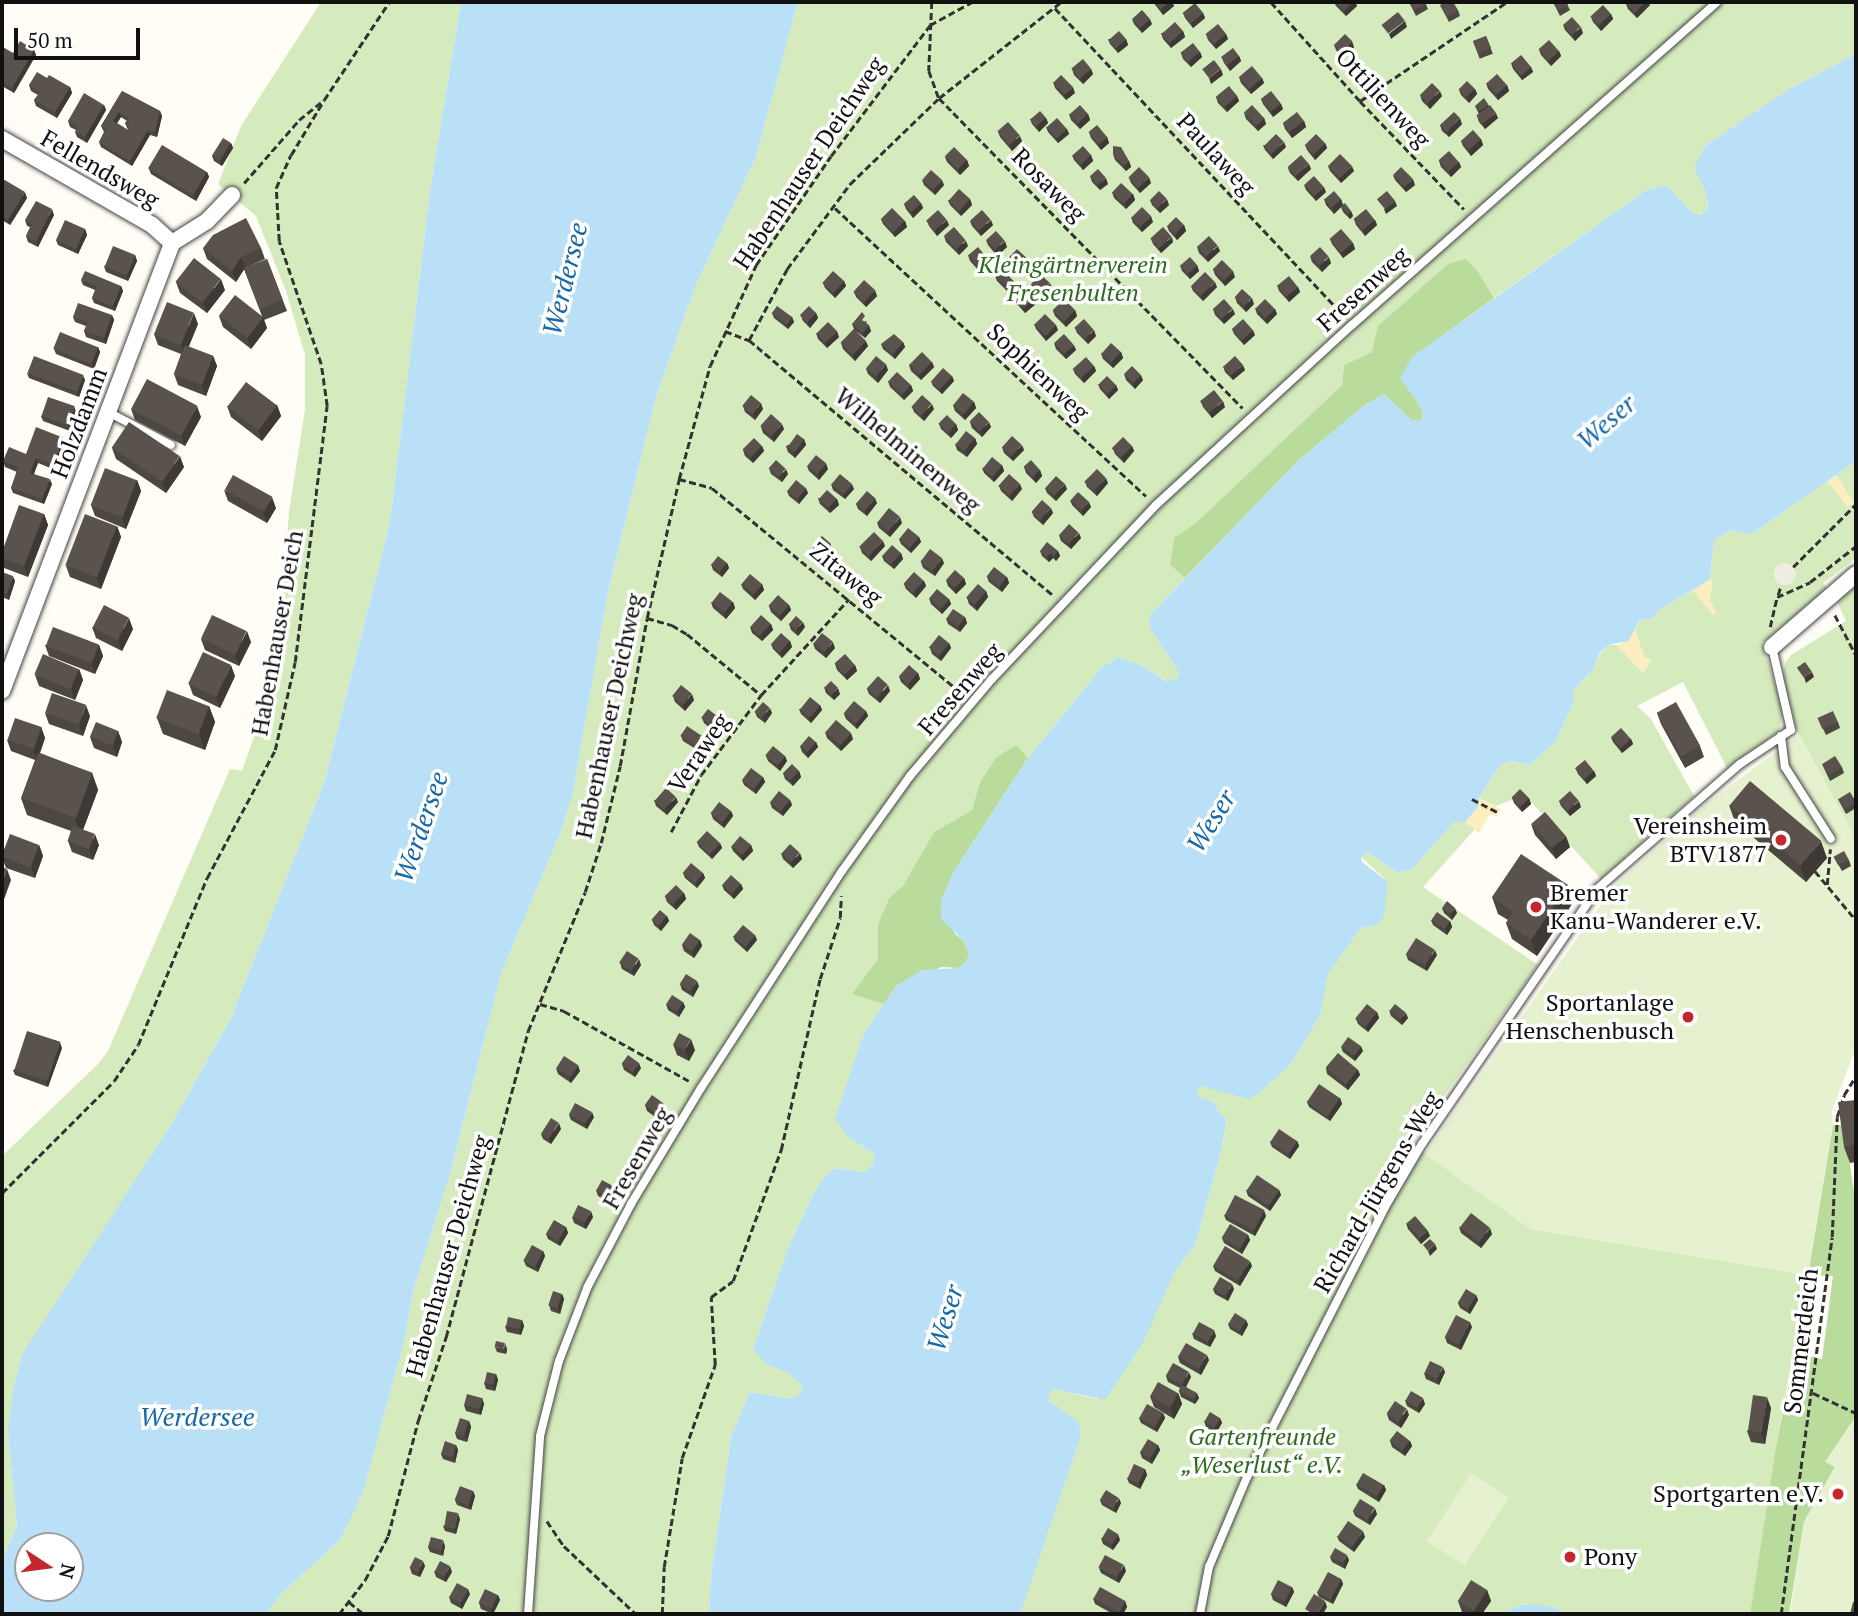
<!DOCTYPE html>
<html>
<head>
<meta charset="utf-8">
<style>
  body { margin:0 }
  #map { position:relative; width:1858px; height:1616px; overflow:hidden; background:#fffdf5; font-family:"PT Serif",serif }
  div>[style] { position:absolute }
  .green>* { inset:0; background:#d5ebbd }
  .forest>* { inset:0; background:#b9dc9c }
  .sand>* { inset:0; background:#fbeec1 }
  .pitch>* { inset:0; background:#e6f2cf; transform-origin:0 0 }
  .plaza>* { inset:0; background:#f1ede2 }
  .round { border-radius:50% }
  .water>* { inset:0; background:#b9e0f7 }
  .path>* { height:2.5px; margin-top:-1.25px; transform-origin:0; background:repeating-linear-gradient(90deg,#333 0 7px,transparent 0 10.5px) }
  .roads { filter:drop-shadow(0 0 2px #444) drop-shadow(0 0 2px #444) }
  .lane>* { height:8px; margin:-4px; padding:0 4px; transform-origin:4px; border-radius:4px; background:#fff }
  .street>* { height:16px; margin:-8px; padding:0 8px; transform-origin:8px; border-radius:8px; background:#fff }
  .wall>* { inset:0; background:#4d4742; transform-origin:0 0 }
  .shaded-wall>* { inset:0; background:#3f3936 }
  .building>* { inset:0; background:#5a524d; transform-origin:0 0 }
  .dots>* { width:19px; height:19px; translate:-50% -50%; box-sizing:border-box; border:4px solid #fff; border-radius:50% }
  span { translate:-50% -50%; white-space:nowrap; text-align:center; line-height:1.15; -webkit-text-stroke:7px #fff; paint-order:stroke }
  .street-label { font-size:24px; color:#111 }
  .park-label { font-size:24px; color:#2f6b1f; font-style:italic }
  .poi-label { font-size:24px; color:#111 }
  .right { translate:-100% -50%; text-align:right }
  .left { translate:0 -50%; text-align:left }
  .water-label { font-size:26px; color:#1768a6; font-style:italic }
  .frame { position:absolute; inset:0; border:4px solid #111; pointer-events:none }
  .north { position:absolute; left:14px; top:1532px; width:70px; height:70px; box-sizing:border-box; background:#fff; border:2px solid #a0a0a0; border-radius:50%; rotate:103deg; font-size:19px; font-weight:700; line-height:28px; text-align:center; color:#111 }
  .north::after { content:''; display:block; margin:auto; width:24px; height:32px; background:#c4262e; clip-path:polygon(50% 0,100% 100%,50% 72%,0 100%) }
  .scale { position:absolute; left:14px; top:28px; width:126px; height:32px; box-sizing:border-box; border:4px solid #111; border-top:0; padding-left:9px; font-size:21px; line-height:24px; white-space:nowrap; color:#111; -webkit-text-stroke:5px #fff; paint-order:stroke }
</style>
</head>
<body>
<div id="map">
  <div class="green">
    <div style="clip-path:polygon(321px 2px,461px 2px,430px 190px,390px 522px,324px 783px,231px 1018px,171px 1125px,104px 1233px,8px 1434px,17px 1526px,2px 1561px,2px 1156px,98px 1064px,108px 1051px,230px 769px,242px 771px,270px 691px,281px 628px,289px 512px,305px 409px,305px 355px,286px 291px,256px 216px,218px 184px,241px 126px)"></div>
    <div style="clip-path:polygon(798px 2px,1856px 2px,1856px 54px,1789px 89px,1706px 145px,1695px 167px,1707px 196px,1708px 207px,1702px 215px,1694px 214px,1666px 185px,1645px 191px,1494px 298px,1479px 273px,1372px 352px,1344px 365px,1342px 385px,1196px 524px,1174px 538px,1170px 565px,1185px 578px,1149px 616px,1166px 652px,1174px 660px,1179px 670px,1178px 678px,1167px 681px,1143px 666px,1118px 657px,1102px 667px,1028px 758px,1016px 746px,980px 782px,972px 810px,934px 832px,903px 887px,889px 898px,878px 924px,878px 959px,853px 993px,884px 1004px,864px 1033px,847px 1136px,874px 1154px,873px 1164px,866px 1172px,833px 1168px,817px 1187px,790px 1243px,753px 1349px,766px 1364px,788px 1373px,802px 1385px,801px 1394px,790px 1399px,750px 1392px,731px 1437px,711px 1575px,709px 1614px,266px 1614px,283px 1592px,339px 1541px,364px 1489px,404px 1342px,413px 1292px,452px 1167px,501px 974px,562px 829px,573px 793px,608px 592px,656px 397px,695px 287px,756px 157px)"></div>
    <div style="clip-path:polygon(1856px 461px,1856px 558px,1823px 583px,1827px 588px,1762px 643px,1783px 711px,1779px 731px,1727px 768px,1683px 682px,1637px 706px,1651px 719px,1694px 796px,1601px 879px,1525px 795px,1496px 806px,1479px 798px,1501px 764px,1512px 761px,1530px 765px,1555px 742px,1573px 704px,1573px 691px,1594px 668px,1599px 655px,1609px 645px,1621px 645px,1635px 630px,1640px 620px,1652px 619px,1659px 610px,1710px 579px,1714px 540px,1733px 530px,1746px 534px,1755px 532px)"></div>
    <div style="clip-path:polygon(1856px 585px,1856px 851px,1851px 830px,1797px 731px,1783px 679px,1785px 663px,1791px 655px,1846px 621px,1837px 602px)"></div>
    <div style="clip-path:polygon(1454px 822px,1465px 822px,1475px 829px,1423px 887px,1538px 965px,1410px 1143px,1531px 1229px,1808px 1275px,1776px 1446px,1750px 1614px,1566px 1614px,1557px 1608px,1519px 1606px,1501px 1614px,1020px 1614px,1031px 1576px,1057px 1407px,1048px 1400px,1049px 1394px,1054px 1389px,1097px 1399px,1133px 1358px,1175px 1271px,1195px 1245px,1220px 1156px,1227px 1120px,1219px 1114px,1215px 1103px,1197px 1096px,1198px 1090px,1201px 1086px,1258px 1094px,1291px 1064px,1320px 1016px,1327px 973px,1361px 928px,1377px 925px,1388px 882px,1361px 857px,1368px 852px,1399px 873px,1412px 869px)"></div>
  </div>
  <div class="forest">
    <div style="clip-path:polygon(1466px 259px,1479px 273px,1494px 298px,1413px 357px,1401px 378px,1419px 404px,1423px 414px,1421px 420px,1411px 420px,1384px 394px,1365px 405px,1300px 459px,1185px 578px,1170px 565px,1174px 538px,1196px 523px,1342px 385px,1344px 365px,1372px 352px,1378px 326px,1448px 264px)"></div>
    <div style="clip-path:polygon(1016px 745px,1028px 758px,953px 873px,941px 901px,955px 934px,963px 940px,969px 953px,967px 961px,959px 968px,942px 967px,896px 986px,884px 1004px,852px 994px,878px 959px,878px 924px,889px 898px,903px 886px,934px 832px,972px 810px,980px 782px,996px 758px)"></div>
    <div style="clip-path:polygon(1833px 1125px,1844px 1125px,1856px 1205px,1856px 1416px,1826px 1461px,1835px 1467px,1804px 1522px,1789px 1614px,1750px 1614px,1776px 1446px,1795px 1353px,1822px 1359px,1833px 1276px,1808px 1275px)"></div>
  </div>
  <div class="sand">
    <div style="clip-path:polygon(1836px 475px,1854px 502px,1848px 508px,1827px 481px)"></div>
    <div style="clip-path:polygon(1710px 579px,1713px 581px,1710px 599px,1716px 613px,1713px 615px,1693px 591px)"></div>
    <div style="clip-path:polygon(1635px 630px,1645px 658px,1652px 660px,1643px 673px,1616px 645px,1628px 641px)"></div>
    <div style="clip-path:polygon(1479px 798px,1501px 809px,1497px 817px,1490px 814px,1479px 833px,1465px 822px,1477px 807px)"></div>
  </div>
  <div class="pitch">
    <div style="clip-path:polygon(1799px 735px,1851px 830px,1856px 851px,1856px 1047px,1832px 1111px,1833px 1125px,1808px 1275px,1531px 1229px,1425px 1154px,1613px 887px,1706px 804px)"></div>
    <div style="clip-path:polygon(1856px 1416px,1856px 1614px,1790px 1614px,1804px 1522px,1835px 1467px,1825px 1462px)"></div>
    <div style="left:1471px;top:1473px;width:45px;height:81px;rotate:33deg"></div>
  </div>
  <div class="plaza">
    <div class="round" style="left:1774px;top:563px;width:22px;height:22px"></div>
  </div>
  <div class="water">
    <div style="clip-path:polygon(evenodd,461px 2px,798px 2px,756px 157px,695px 287px,656px 397px,608px 592px,573px 793px,562px 829px,501px 974px,452px 1167px,413px 1292px,404px 1342px,364px 1489px,352px 1516px,339px 1541px,283px 1592px,266px 1614px,2px 1614px,2px 1561px,17px 1526px,8px 1434px,13px 1389px,23px 1353px,171px 1125px,231px 1018px,324px 783px,390px 522px,430px 190px,461px 2px,28px 1546px,70px 1546px,70px 1588px,28px 1588px,28px 1546px)"></div>
    <div style="clip-path:polygon(1856px 54px,1856px 461px,1755px 532px,1746px 534px,1732px 530px,1714px 540px,1710px 579px,1659px 610px,1652px 619px,1640px 620px,1628px 641px,1609px 645px,1599px 654px,1594px 668px,1573px 691px,1573px 704px,1555px 742px,1530px 765px,1512px 761px,1501px 764px,1479px 798px,1478px 807px,1465px 822px,1454px 822px,1412px 869px,1398px 873px,1368px 852px,1361px 857px,1362px 862px,1388px 882px,1384px 916px,1377px 925px,1361px 928px,1328px 973px,1320px 1016px,1291px 1064px,1258px 1094px,1248px 1099px,1201px 1086px,1198px 1090px,1197px 1096px,1215px 1103px,1219px 1113px,1227px 1119px,1220px 1156px,1195px 1245px,1175px 1271px,1144px 1341px,1105px 1400px,1054px 1389px,1049px 1394px,1049px 1401px,1079px 1423px,1081px 1436px,1020px 1614px,709px 1614px,711px 1575px,731px 1437px,750px 1392px,790px 1399px,801px 1394px,802px 1385px,788px 1373px,766px 1364px,753px 1349px,790px 1243px,817px 1187px,833px 1168px,865px 1172px,873px 1164px,874px 1154px,847px 1136px,835px 1118px,864px 1033px,896px 986px,922px 970px,959px 968px,967px 961px,969px 953px,963px 940px,941px 919px,941px 901px,953px 873px,1028px 758px,1102px 667px,1118px 657px,1143px 666px,1166px 681px,1178px 678px,1178px 670px,1150px 628px,1149px 616px,1300px 459px,1365px 405px,1384px 394px,1411px 420px,1421px 420px,1423px 414px,1419px 404px,1400px 378px,1412px 357px,1645px 191px,1666px 185px,1694px 214px,1702px 215px,1708px 207px,1707px 196px,1694px 167px,1706px 145px,1789px 89px)"></div>
    <div style="clip-path:polygon(1536px 1604px,1557px 1608px,1566px 1614px,1501px 1614px,1519px 1606px)"></div>
  </div>
  <div class="path">
    <div style="left:932px;top:2px;width:69px;rotate:92.5deg"></div>
    <div style="left:929px;top:71px;width:29px;rotate:70deg"></div>
    <div style="left:939px;top:98px;width:434px;rotate:45.6deg"></div>
    <div style="left:1271px;top:2px;width:133px;rotate:48deg"></div>
    <div style="left:1360px;top:101px;width:150px;rotate:46.1deg"></div>
    <div style="left:1055px;top:8px;width:424px;rotate:46.8deg"></div>
    <div style="left:1360px;top:101px;width:177px;rotate:-34deg"></div>
    <div style="left:244px;top:183px;width:84px;rotate:-48.9deg"></div>
    <div style="left:299px;top:120px;width:28px;rotate:-39deg"></div>
    <div style="left:835px;top:208px;width:424px;rotate:42.8deg"></div>
    <div style="left:725px;top:331px;width:26px;rotate:21deg"></div>
    <div style="left:749px;top:340px;width:397px;rotate:40deg"></div>
    <div style="left:749px;top:340px;width:81px;rotate:-61.8deg"></div>
    <div style="left:787px;top:269px;width:106px;rotate:-53.5deg"></div>
    <div style="left:850px;top:184px;width:124px;rotate:-44deg"></div>
    <div style="left:939px;top:98px;width:155px;rotate:-38.2deg"></div>
    <div style="left:679px;top:479px;width:34px;rotate:15deg"></div>
    <div style="left:712px;top:488px;width:326px;rotate:39.4deg"></div>
    <div style="left:1793px;top:567px;width:89px;rotate:-45deg"></div>
    <div style="left:1778px;top:595px;width:10px;rotate:-73deg"></div>
    <div style="left:1835px;top:615px;width:45px;rotate:62.3deg"></div>
    <div style="left:647px;top:618px;width:26px;rotate:16deg"></div>
    <div style="left:672px;top:625px;width:17px;rotate:31deg"></div>
    <div style="left:687px;top:634px;width:96px;rotate:39.5deg"></div>
    <div style="left:1770px;top:627px;width:31px;rotate:-77deg"></div>
    <div style="left:1777px;top:597px;width:36px;rotate:-24deg"></div>
    <div style="left:1810px;top:582px;width:58px;rotate:-38deg"></div>
    <div style="left:1472px;top:799px;width:30px;rotate:27deg"></div>
    <div style="left:671px;top:832px;width:64px;rotate:-62.2deg"></div>
    <div style="left:701px;top:775px;width:100px;rotate:-53.1deg"></div>
    <div style="left:761px;top:695px;width:130px;rotate:-47.5deg"></div>
    <div style="left:1815px;top:871px;width:64px;rotate:50.1deg"></div>
    <div style="left:1827px;top:885px;width:36px;rotate:-85deg"></div>
    <div style="left:540px;top:1004px;width:25px;rotate:16deg"></div>
    <div style="left:564px;top:1011px;width:143px;rotate:29.2deg"></div>
    <div style="left:2px;top:1193px;width:158px;rotate:-45deg"></div>
    <div style="left:114px;top:1081px;width:43px;rotate:-56.3deg"></div>
    <div style="left:138px;top:1045px;width:181px;rotate:-67.6deg"></div>
    <div style="left:207px;top:878px;width:145px;rotate:-62deg"></div>
    <div style="left:275px;top:750px;width:90px;rotate:-77.2deg"></div>
    <div style="left:295px;top:662px;width:258px;rotate:-82.9deg"></div>
    <div style="left:327px;top:406px;width:42px;rotate:-98.1deg"></div>
    <div style="left:321px;top:364px;width:130px;rotate:-108.9deg"></div>
    <div style="left:279px;top:241px;width:53px;rotate:-93.2deg"></div>
    <div style="left:276px;top:188px;width:36px;rotate:-66deg"></div>
    <div style="left:291px;top:155px;width:64px;rotate:-59deg"></div>
    <div style="left:324px;top:100px;width:118px;rotate:-56.4deg"></div>
    <div style="left:1813px;top:1393px;width:47px;rotate:24.9deg"></div>
    <div style="left:547px;top:1521px;width:30px;rotate:56deg"></div>
    <div style="left:564px;top:1546px;width:99px;rotate:43.4deg"></div>
    <div style="left:349px;top:1602px;width:19px;rotate:39deg"></div>
    <div style="left:339px;top:1614px;width:43px;rotate:-52.6deg"></div>
    <div style="left:365px;top:1580px;width:50px;rotate:-62.4deg"></div>
    <div style="left:388px;top:1536px;width:119px;rotate:-75.4deg"></div>
    <div style="left:418px;top:1421px;width:89px;rotate:-71.6deg"></div>
    <div style="left:446px;top:1337px;width:317px;rotate:-75deg"></div>
    <div style="left:528px;top:1031px;width:150px;rotate:-67.7deg"></div>
    <div style="left:585px;top:892px;width:52px;rotate:-71.9deg"></div>
    <div style="left:601px;top:843px;width:79px;rotate:-76.1deg"></div>
    <div style="left:620px;top:766px;width:150px;rotate:-79.7deg"></div>
    <div style="left:647px;top:618px;width:143px;rotate:-77deg"></div>
    <div style="left:679px;top:479px;width:117px;rotate:-74.7deg"></div>
    <div style="left:710px;top:366px;width:111px;rotate:-65.5deg"></div>
    <div style="left:756px;top:265px;width:132px;rotate:-55.5deg"></div>
    <div style="left:831px;top:156px;width:164px;rotate:-52.9deg"></div>
    <div style="left:930px;top:25px;width:48px;rotate:-28.7deg"></div>
    <div style="left:662px;top:1614px;width:47px;rotate:-87.6deg"></div>
    <div style="left:664px;top:1567px;width:110px;rotate:-80.6deg"></div>
    <div style="left:682px;top:1458px;width:99px;rotate:-70.5deg"></div>
    <div style="left:715px;top:1365px;width:68px;rotate:-93.4deg"></div>
    <div style="left:711px;top:1297px;width:27px;rotate:-36deg"></div>
    <div style="left:733px;top:1281px;width:140px;rotate:-69.9deg"></div>
    <div style="left:781px;top:1150px;width:175px;rotate:-77.2deg"></div>
    <div style="left:820px;top:979px;width:64px;rotate:-71.8deg"></div>
    <div style="left:840px;top:918px;width:22px;rotate:-87deg"></div>
    <div style="left:1781px;top:1614px;width:380px;rotate:-82.3deg"></div>
    <div style="left:1832px;top:1237px;width:120px;rotate:-87.6deg"></div>
    <div style="left:1837px;top:1117px;width:23px;rotate:-72deg"></div>
    <div style="left:1844px;top:1095px;width:22px;rotate:-58deg"></div>
  </div>
  <div class="roads">
    <div class="lane">
      <div style="left:108px;top:412px;width:71px;rotate:27.6deg"></div>
      <div style="left:1781px;top:736px;width:31px;rotate:83deg"></div>
      <div style="left:1785px;top:767px;width:85px;rotate:57.4deg"></div>
      <div style="left:528px;top:1614px;width:178px;rotate:-86.1deg"></div>
      <div style="left:540px;top:1436px;width:77px;rotate:-75.8deg"></div>
      <div style="left:559px;top:1361px;width:80px;rotate:-68.9deg"></div>
      <div style="left:588px;top:1286px;width:93px;rotate:-62.3deg"></div>
      <div style="left:631px;top:1204px;width:135px;rotate:-58.9deg"></div>
      <div style="left:701px;top:1088px;width:259px;rotate:-57deg"></div>
      <div style="left:842px;top:871px;width:117px;rotate:-54.4deg"></div>
      <div style="left:910px;top:776px;width:127px;rotate:-49.8deg"></div>
      <div style="left:992px;top:679px;width:239px;rotate:-46.7deg"></div>
      <div style="left:1156px;top:505px;width:266px;rotate:-42.6deg"></div>
      <div style="left:1352px;top:325px;width:487px;rotate:-41.5deg"></div>
      <div style="left:1200px;top:1614px;width:48px;rotate:-79.2deg"></div>
      <div style="left:1209px;top:1567px;width:98px;rotate:-67.1deg"></div>
      <div style="left:1247px;top:1477px;width:303px;rotate:-62.9deg"></div>
      <div style="left:1385px;top:1207px;width:73px;rotate:-59.6deg"></div>
      <div style="left:1422px;top:1144px;width:309px;rotate:-55.5deg"></div>
      <div style="left:1597px;top:889px;width:190px;rotate:-41.2deg"></div>
      <div style="left:1740px;top:764px;width:61px;rotate:-33.7deg"></div>
      <div style="left:1791px;top:730px;width:85px;rotate:-102.9deg"></div>
    </div>
    <div class="street">
      <div style="left:2px;top:139px;width:173px;rotate:29.8deg"></div>
      <div style="left:152px;top:225px;width:27px;rotate:42deg"></div>
      <div style="left:1772px;top:647px;width:111px;rotate:-41deg"></div>
      <div style="left:2px;top:691px;width:479px;rotate:-69.2deg"></div>
      <div style="left:172px;top:243px;width:41px;rotate:-32.2deg"></div>
      <div style="left:207px;top:221px;width:36px;rotate:-46deg"></div>
    </div>
  </div>
  <div class="wall">
    <div style="clip-path:polygon(1153px 2px,1172px 2px,1174px 6px,1163px 15px)"></div>
    <div style="clip-path:polygon(1334px 2px,1355px 2px,1357px 6px,1346px 16px,1336px 6px)"></div>
    <div style="clip-path:polygon(1409px 2px,1425px 2px,1428px 9px,1416px 16px)"></div>
    <div style="clip-path:polygon(1553px 2px,1566px 2px,1570px 10px,1560px 16px)"></div>
    <div style="clip-path:polygon(1626px 4px,1650px 5px,1637px 18px,1628px 9px)"></div>
    <div style="clip-path:polygon(1440px 5px,1458px 10px,1460px 16px,1449px 22px)"></div>
    <div style="clip-path:polygon(1183px 13px,1203px 13px,1205px 18px,1193px 28px,1185px 18px)"></div>
    <div style="clip-path:polygon(1611px 14px,1613px 19px,1601px 31px,1593px 22px,1591px 17px)"></div>
    <div style="clip-path:polygon(1132px 19px,1152px 24px,1142px 33px,1134px 24px)"></div>
    <div style="clip-path:polygon(1563px 25px,1583px 33px,1575px 41px,1565px 30px)"></div>
    <div style="clip-path:polygon(1183px 31px,1185px 37px,1171px 48px,1163px 39px,1161px 33px)"></div>
    <div style="clip-path:polygon(1206px 34px,1226px 34px,1228px 39px,1216px 49px,1208px 40px)"></div>
    <div style="left:1486px;top:36px;width:19px;height:14px;rotate:69deg"></div>
    <div style="clip-path:polygon(1108px 39px,1126px 39px,1128px 45px,1118px 53px,1110px 44px)"></div>
    <div style="clip-path:polygon(1334px 45px,1354px 47px,1343px 58px,1336px 50px)"></div>
    <div style="clip-path:polygon(2px 50px,13px 53px,34px 50px,36px 55px,14px 93px,2px 86px)"></div>
    <div style="clip-path:polygon(1539px 50px,1559px 51px,1561px 56px,1551px 66px,1541px 55px)"></div>
    <div style="clip-path:polygon(1200px 52px,1202px 57px,1191px 67px,1183px 59px,1181px 53px)"></div>
    <div style="clip-path:polygon(1239px 56px,1241px 61px,1230px 71px,1224px 63px,1222px 58px)"></div>
    <div style="clip-path:polygon(1511px 63px,1531px 67px,1533px 72px,1522px 80px,1513px 69px)"></div>
    <div style="clip-path:polygon(1072px 69px,1091px 69px,1093px 74px,1083px 84px,1074px 75px)"></div>
    <div style="clip-path:polygon(1239px 77px,1262px 78px,1264px 83px,1251px 94px,1241px 83px)"></div>
    <div style="clip-path:polygon(47px 78px,70px 87px,72px 93px,57px 118px,36px 106px,34px 100px,38px 95px,31px 91px,29px 85px)"></div>
    <div style="clip-path:polygon(1053px 82px,1075px 93px,1066px 100px,1055px 88px)"></div>
    <div style="clip-path:polygon(1486px 83px,1507px 85px,1509px 91px,1498px 100px,1488px 89px)"></div>
    <div style="clip-path:polygon(1475px 89px,1477px 94px,1469px 103px,1461px 95px,1459px 90px)"></div>
    <div style="clip-path:polygon(evenodd,122px 91px,160px 111px,162px 116px,157px 137px,150px 135px,132px 166px,101px 147px,99px 142px,104px 132px,101px 126px,122px 91px,121px 117px,127px 121px,125px 123px,128px 130px,117px 123px,121px 117px)"></div>
    <div style="clip-path:polygon(1420px 95px,1442px 96px,1430px 109px,1422px 101px)"></div>
    <div style="clip-path:polygon(1237px 96px,1239px 101px,1227px 112px,1218px 103px,1216px 97px)"></div>
    <div style="clip-path:polygon(1261px 99px,1281px 104px,1283px 109px,1273px 117px,1263px 104px)"></div>
    <div style="clip-path:polygon(104px 105px,106px 110px,87px 143px,77px 137px,75px 132px,76px 130px,70px 127px,68px 121px)"></div>
    <div style="clip-path:polygon(1475px 106px,1498px 118px,1485px 129px,1479px 122px,1477px 116px,1479px 114px)"></div>
    <div style="clip-path:polygon(1244px 113px,1264px 118px,1266px 124px,1258px 131px,1246px 119px)"></div>
    <div style="clip-path:polygon(1069px 114px,1088px 114px,1090px 120px,1080px 129px,1071px 120px)"></div>
    <div style="clip-path:polygon(1046px 118px,1048px 123px,1039px 132px,1032px 124px,1030px 119px)"></div>
    <div style="clip-path:polygon(1304px 121px,1306px 127px,1292px 138px,1285px 129px,1283px 123px)"></div>
    <div style="clip-path:polygon(1462px 124px,1449px 137px,1442px 131px,1440px 125px)"></div>
    <div style="clip-path:polygon(1046px 127px,1067px 129px,1069px 134px,1058px 143px,1048px 132px)"></div>
    <div style="clip-path:polygon(998px 132px,1022px 141px,1012px 151px,1000px 137px)"></div>
    <div style="clip-path:polygon(1089px 132px,1107px 137px,1109px 143px,1101px 150px,1091px 138px)"></div>
    <div style="clip-path:polygon(1481px 139px,1483px 145px,1471px 156px,1463px 146px,1461px 141px)"></div>
    <div style="clip-path:polygon(231px 143px,233px 148px,222px 166px,214px 161px,212px 156px)"></div>
    <div style="clip-path:polygon(1325px 143px,1327px 148px,1315px 160px,1307px 150px,1305px 145px)"></div>
    <div style="clip-path:polygon(1263px 145px,1286px 147px,1273px 159px,1265px 150px)"></div>
    <div style="clip-path:polygon(1113px 154px,1129px 161px,1131px 167px,1126px 171px,1115px 160px)"></div>
    <div style="clip-path:polygon(1072px 155px,1091px 155px,1093px 161px,1083px 170px,1074px 160px)"></div>
    <div style="clip-path:polygon(945px 157px,967px 160px,969px 166px,960px 175px,947px 162px)"></div>
    <div style="clip-path:polygon(1439px 161px,1459px 162px,1461px 167px,1451px 177px,1441px 167px)"></div>
    <div style="clip-path:polygon(1328px 166px,1354px 171px,1341px 183px,1330px 171px)"></div>
    <div style="clip-path:polygon(1288px 168px,1311px 169px,1298px 181px,1290px 173px)"></div>
    <div style="clip-path:polygon(149px 169px,207px 172px,209px 177px,196px 201px,151px 174px)"></div>
    <div style="clip-path:polygon(1393px 175px,1415px 185px,1406px 192px,1395px 180px)"></div>
    <div style="clip-path:polygon(1090px 176px,1108px 184px,1100px 190px,1092px 182px)"></div>
    <div style="clip-path:polygon(1129px 178px,1151px 183px,1140px 193px,1131px 183px)"></div>
    <div style="clip-path:polygon(922px 180px,944px 185px,935px 195px,924px 185px)"></div>
    <div style="clip-path:polygon(2px 182px,27px 198px,10px 225px,2px 220px)"></div>
    <div style="clip-path:polygon(1304px 185px,1326px 192px,1316px 201px,1306px 190px)"></div>
    <div style="clip-path:polygon(1112px 192px,1133px 194px,1135px 200px,1126px 209px,1114px 198px)"></div>
    <div style="clip-path:polygon(970px 199px,972px 205px,961px 216px,950px 205px,948px 200px)"></div>
    <div style="clip-path:polygon(1324px 199px,1341px 199px,1343px 205px,1351px 211px,1353px 216px,1350px 219px,1343px 212px,1341px 207px,1334px 214px,1326px 205px)"></div>
    <div style="clip-path:polygon(1150px 200px,1169px 205px,1160px 213px,1152px 205px)"></div>
    <div style="clip-path:polygon(921px 203px,923px 208px,913px 218px,906px 209px,904px 204px)"></div>
    <div style="clip-path:polygon(54px 215px,38px 247px,28px 242px,26px 236px,30px 227px,27px 226px,25px 220px)"></div>
    <div style="clip-path:polygon(1131px 217px,1153px 222px,1142px 232px,1133px 223px)"></div>
    <div style="clip-path:polygon(881px 219px,905px 221px,907px 227px,895px 237px,883px 224px)"></div>
    <div style="clip-path:polygon(1354px 219px,1375px 220px,1377px 225px,1365px 236px,1356px 225px)"></div>
    <div style="clip-path:polygon(927px 221px,949px 225px,937px 236px,929px 226px)"></div>
    <div style="clip-path:polygon(970px 221px,993px 225px,981px 236px,972px 226px)"></div>
    <div style="clip-path:polygon(1184px 225px,1186px 231px,1177px 240px,1169px 231px,1167px 226px)"></div>
    <div style="clip-path:polygon(85px 229px,87px 235px,78px 254px,58px 245px,56px 240px)"></div>
    <div style="clip-path:polygon(944px 236px,968px 246px,959px 255px,946px 242px)"></div>
    <div style="clip-path:polygon(1151px 239px,1173px 242px,1161px 253px,1153px 244px)"></div>
    <div style="clip-path:polygon(1330px 239px,1353px 243px,1355px 249px,1343px 258px,1332px 244px)"></div>
    <div style="clip-path:polygon(986px 240px,1007px 247px,997px 256px,988px 245px)"></div>
    <div style="clip-path:polygon(1197px 247px,1220px 251px,1208px 262px,1199px 253px)"></div>
    <div style="clip-path:polygon(203px 248px,261px 248px,265px 259px,245px 268px,267px 259px,287px 311px,264px 320px,267px 328px,251px 349px,223px 327px,219px 316px,262px 316px,244px 269px,236px 282px,207px 259px)"></div>
    <div style="clip-path:polygon(135px 255px,137px 261px,128px 281px,106px 272px,104px 266px)"></div>
    <div style="clip-path:polygon(968px 255px,988px 259px,990px 265px,981px 273px,970px 261px)"></div>
    <div style="clip-path:polygon(1310px 256px,1331px 263px,1322px 272px,1312px 262px)"></div>
    <div style="clip-path:polygon(1008px 260px,1031px 265px,1022px 276px,1010px 266px)"></div>
    <div style="clip-path:polygon(1180px 265px,1197px 265px,1199px 271px,1190px 279px,1182px 271px)"></div>
    <div style="clip-path:polygon(1213px 269px,1235px 277px,1225px 286px,1215px 275px)"></div>
    <div style="clip-path:polygon(995px 276px,1015px 282px,1017px 288px,1011px 295px,997px 281px)"></div>
    <div style="clip-path:polygon(81px 280px,121px 286px,123px 291px,115px 311px,94px 303px,92px 298px,95px 290px,83px 285px)"></div>
    <div style="clip-path:polygon(844px 281px,846px 286px,835px 298px,825px 288px,823px 283px)"></div>
    <div style="clip-path:polygon(176px 282px,225px 290px,207px 313px,180px 293px)"></div>
    <div style="clip-path:polygon(1031px 284px,1052px 288px,1043px 299px,1033px 290px)"></div>
    <div style="clip-path:polygon(1277px 285px,1298px 287px,1300px 292px,1289px 302px,1279px 291px)"></div>
    <div style="clip-path:polygon(1191px 286px,1217px 287px,1203px 301px,1193px 291px)"></div>
    <div style="clip-path:polygon(854px 292px,877px 296px,866px 307px,856px 297px)"></div>
    <div style="clip-path:polygon(1235px 297px,1254px 304px,1246px 312px,1237px 303px)"></div>
    <div style="clip-path:polygon(1015px 298px,1037px 303px,1025px 313px,1017px 304px)"></div>
    <div style="clip-path:polygon(1255px 308px,1275px 309px,1277px 314px,1267px 324px,1257px 314px)"></div>
    <div style="clip-path:polygon(1213px 309px,1235px 314px,1224px 324px,1215px 315px)"></div>
    <div style="clip-path:polygon(1075px 310px,1077px 316px,1066px 327px,1055px 316px,1053px 311px)"></div>
    <div style="clip-path:polygon(772px 313px,792px 317px,794px 322px,788px 329px,774px 318px)"></div>
    <div style="clip-path:polygon(816px 313px,818px 318px,810px 328px,803px 321px,801px 316px)"></div>
    <div style="clip-path:polygon(112px 315px,114px 320px,106px 344px,86px 337px,84px 331px,86px 326px,75px 322px,73px 317px)"></div>
    <div style="clip-path:polygon(867px 321px,866px 323px,871px 331px,865px 338px,856px 331px,868px 346px,855px 361px,843px 349px,841px 343px,854px 329px,852px 324px)"></div>
    <div style="clip-path:polygon(198px 324px,188px 347px,213px 356px,217px 366px,206px 396px,178px 385px,174px 374px,181px 354px,158px 345px,154px 334px)"></div>
    <div style="clip-path:polygon(1034px 324px,1058px 330px,1046px 341px,1036px 329px)"></div>
    <div style="clip-path:polygon(1075px 328px,1096px 336px,1088px 344px,1077px 333px)"></div>
    <div style="clip-path:polygon(1232px 329px,1255px 335px,1244px 345px,1234px 334px)"></div>
    <div style="clip-path:polygon(816px 333px,839px 337px,827px 348px,818px 339px)"></div>
    <div style="clip-path:polygon(903px 342px,905px 347px,895px 359px,883px 349px,881px 344px)"></div>
    <div style="clip-path:polygon(1054px 343px,1076px 350px,1066px 359px,1056px 349px)"></div>
    <div style="clip-path:polygon(98px 347px,100px 352px,94px 369px,56px 354px,54px 349px)"></div>
    <div style="clip-path:polygon(1121px 352px,1123px 358px,1113px 368px,1103px 359px,1101px 353px)"></div>
    <div style="clip-path:polygon(932px 362px,934px 367px,921px 380px,911px 371px,909px 365px)"></div>
    <div style="clip-path:polygon(1094px 366px,1096px 371px,1084px 383px,1075px 374px,1073px 369px)"></div>
    <div style="clip-path:polygon(1223px 366px,1245px 370px,1233px 380px,1225px 372px)"></div>
    <div style="clip-path:polygon(866px 369px,888px 370px,878px 383px,868px 374px)"></div>
    <div style="clip-path:polygon(27px 373px,85px 380px,79px 397px,29px 378px)"></div>
    <div style="clip-path:polygon(1124px 374px,1143px 380px,1135px 389px,1126px 380px)"></div>
    <div style="clip-path:polygon(952px 376px,954px 381px,942px 394px,933px 386px,931px 381px)"></div>
    <div style="clip-path:polygon(888px 381px,911px 385px,913px 391px,904px 400px,890px 387px)"></div>
    <div style="clip-path:polygon(1098px 384px,1116px 385px,1118px 390px,1109px 399px,1100px 389px)"></div>
    <div style="clip-path:polygon(974px 402px,976px 408px,965px 420px,955px 411px,953px 405px)"></div>
    <div style="clip-path:polygon(1201px 402px,1225px 407px,1212px 418px,1203px 407px)"></div>
    <div style="clip-path:polygon(277px 405px,281px 416px,262px 441px,231px 417px,227px 406px)"></div>
    <div style="clip-path:polygon(743px 406px,763px 409px,755px 420px,745px 412px)"></div>
    <div style="clip-path:polygon(912px 407px,934px 409px,924px 421px,914px 412px)"></div>
    <div style="clip-path:polygon(131px 409px,201px 417px,185px 446px,135px 420px)"></div>
    <div style="clip-path:polygon(76px 411px,70px 431px,43px 421px,41px 416px)"></div>
    <div style="clip-path:polygon(970px 422px,991px 427px,982px 437px,972px 428px)"></div>
    <div style="clip-path:polygon(939px 424px,956px 424px,958px 430px,951px 438px,941px 429px)"></div>
    <div style="clip-path:polygon(761px 427px,784px 429px,774px 442px,763px 433px)"></div>
    <div style="clip-path:polygon(64px 438px,66px 443px,55px 470px,38px 463px,34px 474px,52px 484px,44px 504px,13px 493px,11px 488px,17px 472px,5px 467px,3px 461px,26px 454px)"></div>
    <div style="clip-path:polygon(975px 438px,977px 444px,967px 457px,957px 450px,955px 444px)"></div>
    <div style="clip-path:polygon(804px 439px,806px 445px,795px 458px,788px 452px,786px 446px)"></div>
    <div style="clip-path:polygon(762px 446px,764px 451px,753px 463px,745px 456px,743px 450px)"></div>
    <div style="clip-path:polygon(1132px 446px,1134px 451px,1124px 463px,1115px 454px,1113px 449px)"></div>
    <div style="clip-path:polygon(1002px 447px,1024px 450px,1013px 461px,1004px 453px)"></div>
    <div style="clip-path:polygon(112px 448px,184px 467px,166px 493px,116px 459px)"></div>
    <div style="clip-path:polygon(1002px 465px,1004px 471px,994px 482px,984px 473px,982px 468px)"></div>
    <div style="clip-path:polygon(807px 466px,828px 469px,819px 480px,809px 471px)"></div>
    <div style="clip-path:polygon(1024px 467px,1040px 470px,1042px 476px,1036px 483px,1026px 473px)"></div>
    <div style="clip-path:polygon(769px 468px,788px 474px,782px 482px,771px 474px)"></div>
    <div style="clip-path:polygon(137px 480px,141px 491px,126px 529px,95px 516px,91px 505px)"></div>
    <div style="clip-path:polygon(1085px 482px,1108px 483px,1097px 496px,1087px 487px)"></div>
    <div style="clip-path:polygon(831px 484px,854px 489px,845px 499px,833px 490px)"></div>
    <div style="clip-path:polygon(999px 486px,1022px 489px,1012px 501px,1001px 491px)"></div>
    <div style="clip-path:polygon(1045px 488px,1067px 489px,1056px 501px,1047px 493px)"></div>
    <div style="clip-path:polygon(224px 490px,276px 508px,267px 523px,228px 501px)"></div>
    <div style="clip-path:polygon(787px 491px,808px 493px,799px 504px,789px 496px)"></div>
    <div style="clip-path:polygon(818px 498px,837px 499px,839px 505px,830px 513px,820px 504px)"></div>
    <div style="clip-path:polygon(1070px 500px,1091px 507px,1083px 516px,1072px 505px)"></div>
    <div style="clip-path:polygon(877px 503px,867px 516px,858px 509px,856px 504px)"></div>
    <div style="clip-path:polygon(1032px 512px,1053px 513px,1043px 525px,1034px 517px)"></div>
    <div style="clip-path:polygon(44px 514px,48px 525px,28px 577px,4px 568px,2px 562px,2px 552px)"></div>
    <div style="clip-path:polygon(877px 522px,902px 523px,890px 537px,879px 528px)"></div>
    <div style="clip-path:polygon(117px 526px,121px 537px,101px 589px,70px 577px,66px 566px)"></div>
    <div style="clip-path:polygon(1059px 535px,1081px 538px,1071px 549px,1061px 541px)"></div>
    <div style="clip-path:polygon(919px 537px,921px 542px,911px 553px,901px 544px,899px 539px)"></div>
    <div style="clip-path:polygon(830px 543px,832px 549px,823px 560px,815px 553px,813px 547px)"></div>
    <div style="clip-path:polygon(885px 546px,871px 561px,862px 553px,860px 547px)"></div>
    <div style="clip-path:polygon(1040px 551px,1058px 551px,1060px 556px,1056px 561px,1053px 558px,1049px 562px,1042px 556px)"></div>
    <div style="clip-path:polygon(901px 553px,903px 559px,894px 569px,884px 561px,882px 556px)"></div>
    <div style="clip-path:polygon(921px 562px,944px 563px,935px 576px,923px 568px)"></div>
    <div style="clip-path:polygon(727px 563px,729px 568px,722px 577px,713px 570px,711px 564px)"></div>
    <div style="clip-path:polygon(2px 572px,15px 581px,9px 600px,2px 597px)"></div>
    <div style="clip-path:polygon(987px 577px,1007px 577px,1009px 583px,1002px 592px,989px 582px)"></div>
    <div style="clip-path:polygon(964px 578px,966px 584px,956px 594px,948px 586px,946px 580px)"></div>
    <div style="clip-path:polygon(924px 581px,926px 586px,916px 598px,906px 589px,904px 584px)"></div>
    <div style="clip-path:polygon(741px 584px,762px 584px,764px 590px,755px 600px,743px 589px)"></div>
    <div style="clip-path:polygon(986px 591px,988px 597px,977px 611px,969px 604px,967px 598px)"></div>
    <div style="clip-path:polygon(929px 598px,949px 599px,951px 604px,942px 614px,931px 604px)"></div>
    <div style="clip-path:polygon(711px 602px,733px 602px,735px 608px,726px 619px,713px 608px)"></div>
    <div style="clip-path:polygon(789px 605px,791px 610px,781px 621px,771px 612px,769px 606px)"></div>
    <div style="clip-path:polygon(965px 617px,967px 623px,960px 632px,948px 624px,946px 618px)"></div>
    <div style="clip-path:polygon(771px 624px,773px 630px,762px 641px,752px 633px,750px 627px)"></div>
    <div style="clip-path:polygon(789px 624px,805px 627px,798px 636px,791px 630px)"></div>
    <div style="clip-path:polygon(92px 627px,133px 629px,122px 651px,96px 638px)"></div>
    <div style="clip-path:polygon(201px 639px,251px 642px,239px 666px,205px 650px)"></div>
    <div style="clip-path:polygon(790px 641px,792px 647px,782px 658px,773px 649px,771px 644px)"></div>
    <div style="clip-path:polygon(813px 643px,835px 648px,826px 658px,815px 649px)"></div>
    <div style="clip-path:polygon(949px 643px,951px 648px,941px 661px,932px 654px,930px 648px)"></div>
    <div style="clip-path:polygon(45px 645px,99px 645px,103px 656px,95px 674px,49px 656px)"></div>
    <div style="clip-path:polygon(835px 664px,855px 665px,857px 671px,847px 680px,837px 670px)"></div>
    <div style="clip-path:polygon(79px 669px,83px 680px,75px 700px,39px 686px,35px 675px)"></div>
    <div style="clip-path:polygon(918px 673px,920px 679px,910px 690px,901px 682px,899px 676px)"></div>
    <div style="clip-path:polygon(235px 676px,220px 708px,193px 695px,189px 684px)"></div>
    <div style="clip-path:polygon(824px 687px,840px 694px,834px 700px,826px 693px)"></div>
    <div style="clip-path:polygon(867px 689px,890px 691px,880px 703px,869px 694px)"></div>
    <div style="clip-path:polygon(673px 696px,694px 700px,685px 711px,675px 702px)"></div>
    <div style="clip-path:polygon(820px 705px,822px 710px,811px 723px,801px 714px,799px 709px)"></div>
    <div style="clip-path:polygon(209px 706px,215px 722px,205px 750px,163px 734px,157px 718px)"></div>
    <div style="clip-path:polygon(866px 711px,868px 716px,857px 729px,846px 719px,844px 714px)"></div>
    <div style="clip-path:polygon(755px 712px,772px 713px,765px 723px,757px 717px)"></div>
    <div style="clip-path:polygon(45px 713px,90px 716px,83px 736px,49px 724px)"></div>
    <div style="clip-path:polygon(1657px 713px,1700px 746px,1704px 757px,1685px 768px,1661px 724px)"></div>
    <div style="clip-path:polygon(702px 718px,722px 720px,724px 725px,717px 734px,704px 723px)"></div>
    <div style="clip-path:polygon(1818px 718px,1838px 722px,1840px 728px,1826px 735px)"></div>
    <div style="clip-path:polygon(41px 727px,45px 738px,40px 753px,92px 773px,98px 790px,83px 830px,99px 845px,93px 860px,72px 852px,68px 841px,71px 831px,27px 815px,21px 798px,35px 760px,11px 751px,7px 740px)"></div>
    <div style="clip-path:polygon(118px 731px,122px 742px,117px 757px,94px 748px,90px 737px)"></div>
    <div style="clip-path:polygon(825px 732px,853px 739px,841px 751px,827px 738px)"></div>
    <div style="clip-path:polygon(681px 736px,704px 741px,699px 751px,683px 741px)"></div>
    <div style="clip-path:polygon(1611px 737px,1631px 739px,1633px 744px,1622px 753px,1613px 742px)"></div>
    <div style="clip-path:polygon(816px 742px,818px 747px,808px 758px,802px 752px,800px 746px)"></div>
    <div style="clip-path:polygon(766px 756px,785px 756px,787px 761px,780px 771px,768px 761px)"></div>
    <div style="clip-path:polygon(1822px 764px,1842px 767px,1844px 773px,1830px 781px)"></div>
    <div style="clip-path:polygon(1576px 769px,1594px 771px,1596px 776px,1587px 784px,1578px 774px)"></div>
    <div style="clip-path:polygon(799px 771px,801px 777px,793px 786px,785px 779px,783px 773px)"></div>
    <div style="clip-path:polygon(763px 777px,765px 782px,756px 794px,744px 785px,742px 780px)"></div>
    <div style="clip-path:polygon(1512px 798px,1529px 798px,1531px 804px,1522px 812px,1514px 803px)"></div>
    <div style="clip-path:polygon(1838px 799px,1856px 802px,1856px 808px,1846px 814px)"></div>
    <div style="clip-path:polygon(654px 800px,678px 802px,667px 815px,656px 806px)"></div>
    <div style="clip-path:polygon(790px 800px,792px 805px,783px 816px,772px 808px,770px 802px)"></div>
    <div style="clip-path:polygon(1559px 801px,1581px 807px,1570px 816px,1561px 806px)"></div>
    <div style="clip-path:polygon(1729px 805px,1827px 858px,1806px 882px,1735px 822px)"></div>
    <div style="clip-path:polygon(731px 811px,733px 816px,724px 828px,713px 819px,711px 813px)"></div>
    <div style="clip-path:polygon(1531px 824px,1570px 847px,1556px 859px,1535px 835px)"></div>
    <div style="clip-path:polygon(697px 842px,720px 843px,722px 848px,712px 859px,699px 847px)"></div>
    <div style="clip-path:polygon(39px 845px,43px 856px,35px 878px,6px 868px,2px 857px)"></div>
    <div style="clip-path:polygon(751px 845px,753px 851px,743px 861px,733px 851px,731px 846px)"></div>
    <div style="clip-path:polygon(781px 853px,802px 859px,793px 868px,783px 859px)"></div>
    <div style="clip-path:polygon(1834px 857px,1849px 860px,1851px 866px,1842px 871px)"></div>
    <div style="clip-path:polygon(683px 873px,703px 873px,705px 878px,697px 888px,685px 878px)"></div>
    <div style="clip-path:polygon(741px 884px,743px 889px,734px 899px,724px 890px,722px 885px)"></div>
    <div style="clip-path:polygon(684px 893px,686px 899px,676px 910px,667px 902px,665px 896px)"></div>
    <div style="clip-path:polygon(1492px 897px,1574px 901px,1537px 956px,1512px 939px,1506px 923px,1508px 920px,1498px 914px)"></div>
    <div style="clip-path:polygon(1442px 908px,1457px 913px,1452px 920px,1444px 913px)"></div>
    <div style="clip-path:polygon(667px 916px,669px 921px,661px 931px,654px 925px,652px 920px)"></div>
    <div style="clip-path:polygon(1431px 920px,1450px 921px,1452px 927px,1447px 935px,1433px 925px)"></div>
    <div style="clip-path:polygon(733px 936px,757px 940px,747px 952px,735px 941px)"></div>
    <div style="clip-path:polygon(700px 940px,702px 946px,694px 958px,684px 951px,682px 945px)"></div>
    <div style="clip-path:polygon(1406px 954px,1437px 955px,1427px 971px,1408px 960px)"></div>
    <div style="clip-path:polygon(620px 963px,641px 965px,634px 976px,622px 969px)"></div>
    <div style="clip-path:polygon(680px 984px,699px 986px,693px 997px,682px 990px)"></div>
    <div style="clip-path:polygon(683px 1002px,685px 1007px,679px 1017px,668px 1010px,666px 1004px)"></div>
    <div style="clip-path:polygon(1389px 1010px,1408px 1018px,1402px 1025px,1391px 1016px)"></div>
    <div style="clip-path:polygon(1377px 1012px,1379px 1018px,1368px 1032px,1358px 1024px,1356px 1019px)"></div>
    <div style="clip-path:polygon(673px 1044px,695px 1050px,689px 1061px,677px 1055px)"></div>
    <div style="clip-path:polygon(1341px 1047px,1363px 1051px,1355px 1061px,1343px 1052px)"></div>
    <div style="clip-path:polygon(62px 1048px,48px 1087px,15px 1075px,13px 1070px)"></div>
    <div style="clip-path:polygon(622px 1064px,641px 1068px,635px 1077px,624px 1070px)"></div>
    <div style="clip-path:polygon(556px 1068px,580px 1071px,571px 1083px,558px 1074px)"></div>
    <div style="clip-path:polygon(1326px 1068px,1358px 1070px,1360px 1075px,1348px 1090px,1327px 1074px)"></div>
    <div style="clip-path:polygon(1340px 1098px,1342px 1104px,1330px 1121px,1309px 1107px,1307px 1102px)"></div>
    <div style="clip-path:polygon(1856px 1100px,1856px 1162px,1850px 1163px,1844px 1147px)"></div>
    <div style="clip-path:polygon(663px 1103px,665px 1109px,658px 1119px,647px 1111px,645px 1105px)"></div>
    <div style="clip-path:polygon(569px 1115px,594px 1117px,587px 1129px,571px 1120px)"></div>
    <div style="clip-path:polygon(561px 1129px,551px 1144px,543px 1139px,541px 1134px)"></div>
    <div style="clip-path:polygon(1297px 1141px,1299px 1146px,1290px 1159px,1272px 1147px,1270px 1142px)"></div>
    <div style="clip-path:polygon(611px 1185px,613px 1190px,607px 1201px,598px 1196px,596px 1190px)"></div>
    <div style="clip-path:polygon(1246px 1190px,1279px 1190px,1281px 1195px,1270px 1211px,1248px 1196px)"></div>
    <div style="clip-path:polygon(1224px 1215px,1266px 1216px,1255px 1236px,1226px 1220px)"></div>
    <div style="clip-path:polygon(572px 1217px,593px 1217px,586px 1229px,574px 1223px)"></div>
    <div style="clip-path:polygon(1406px 1223px,1430px 1236px,1421px 1244px,1408px 1229px)"></div>
    <div style="clip-path:polygon(566px 1227px,568px 1233px,560px 1246px,548px 1239px,546px 1234px)"></div>
    <div style="clip-path:polygon(1459px 1227px,1492px 1234px,1481px 1248px,1461px 1233px)"></div>
    <div style="clip-path:polygon(1248px 1235px,1250px 1240px,1242px 1254px,1224px 1243px,1222px 1238px)"></div>
    <div style="clip-path:polygon(543px 1251px,545px 1256px,538px 1272px,526px 1266px,524px 1261px)"></div>
    <div style="clip-path:polygon(1213px 1266px,1252px 1266px,1240px 1286px,1215px 1271px)"></div>
    <div style="clip-path:polygon(1213px 1289px,1234px 1289px,1228px 1301px,1215px 1294px)"></div>
    <div style="clip-path:polygon(562px 1294px,564px 1299px,560px 1314px,551px 1311px,549px 1305px)"></div>
    <div style="clip-path:polygon(1476px 1295px,1478px 1300px,1470px 1314px,1460px 1308px,1458px 1303px)"></div>
    <div style="clip-path:polygon(522px 1320px,524px 1326px,521px 1335px,507px 1332px,505px 1326px)"></div>
    <div style="clip-path:polygon(1246px 1320px,1248px 1325px,1242px 1336px,1230px 1329px,1228px 1324px)"></div>
    <div style="clip-path:polygon(1472px 1327px,1461px 1350px,1447px 1343px,1445px 1337px)"></div>
    <div style="clip-path:polygon(1192px 1333px,1216px 1336px,1210px 1347px,1194px 1339px)"></div>
    <div style="clip-path:polygon(495px 1347px,507px 1349px,506px 1354px,497px 1352px)"></div>
    <div style="clip-path:polygon(1178px 1357px,1209px 1360px,1201px 1375px,1180px 1363px)"></div>
    <div style="clip-path:polygon(1445px 1372px,1439px 1385px,1426px 1379px,1424px 1373px)"></div>
    <div style="clip-path:polygon(496px 1374px,498px 1380px,495px 1391px,486px 1389px,484px 1383px)"></div>
    <div style="clip-path:polygon(1166px 1376px,1191px 1377px,1186px 1387px,1199px 1398px,1195px 1404px,1181px 1397px,1179px 1391px,1180px 1388px,1168px 1382px)"></div>
    <div style="clip-path:polygon(1178px 1393px,1182px 1404px,1174px 1419px,1154px 1407px,1150px 1396px)"></div>
    <div style="clip-path:polygon(482px 1398px,484px 1404px,481px 1415px,466px 1411px,464px 1405px)"></div>
    <div style="clip-path:polygon(1405px 1400px,1425px 1404px,1419px 1413px,1407px 1406px)"></div>
    <div style="clip-path:polygon(1771px 1408px,1765px 1444px,1751px 1442px,1747px 1431px)"></div>
    <div style="clip-path:polygon(1163px 1413px,1165px 1418px,1157px 1432px,1141px 1423px,1139px 1418px)"></div>
    <div style="clip-path:polygon(1387px 1414px,1409px 1415px,1401px 1428px,1389px 1420px)"></div>
    <div style="clip-path:polygon(1220px 1418px,1222px 1423px,1216px 1433px,1206px 1427px,1204px 1421px)"></div>
    <div style="clip-path:polygon(469px 1421px,471px 1427px,467px 1442px,457px 1439px,455px 1433px)"></div>
    <div style="clip-path:polygon(1390px 1441px,1410px 1441px,1412px 1446px,1405px 1456px,1392px 1447px)"></div>
    <div style="clip-path:polygon(456px 1445px,458px 1450px,455px 1463px,443px 1459px,441px 1454px)"></div>
    <div style="clip-path:polygon(1158px 1445px,1160px 1450px,1152px 1464px,1142px 1458px,1140px 1452px)"></div>
    <div style="clip-path:polygon(1145px 1469px,1147px 1475px,1140px 1489px,1129px 1483px,1127px 1478px)"></div>
    <div style="clip-path:polygon(1356px 1484px,1384px 1485px,1386px 1490px,1379px 1502px,1358px 1489px)"></div>
    <div style="clip-path:polygon(473px 1491px,475px 1496px,471px 1510px,457px 1505px,455px 1500px)"></div>
    <div style="clip-path:polygon(1100px 1500px,1121px 1503px,1116px 1513px,1102px 1505px)"></div>
    <div style="clip-path:polygon(1353px 1511px,1377px 1514px,1370px 1525px,1355px 1516px)"></div>
    <div style="clip-path:polygon(460px 1519px,456px 1534px,445px 1531px,443px 1526px)"></div>
    <div style="clip-path:polygon(1337px 1536px,1365px 1537px,1354px 1552px,1339px 1541px)"></div>
    <div style="clip-path:polygon(1101px 1538px,1120px 1540px,1113px 1550px,1103px 1544px)"></div>
    <div style="clip-path:polygon(445px 1546px,443px 1556px,430px 1552px,428px 1547px)"></div>
    <div style="clip-path:polygon(1330px 1557px,1349px 1560px,1345px 1569px,1332px 1562px)"></div>
    <div style="clip-path:polygon(425px 1566px,420px 1577px,412px 1574px,410px 1568px)"></div>
    <div style="clip-path:polygon(1099px 1568px,1126px 1571px,1119px 1583px,1101px 1573px)"></div>
    <div style="clip-path:polygon(434px 1571px,452px 1572px,446px 1582px,436px 1577px)"></div>
    <div style="clip-path:polygon(1341px 1579px,1343px 1584px,1333px 1604px,1319px 1597px,1317px 1592px)"></div>
    <div style="clip-path:polygon(1292px 1587px,1294px 1592px,1286px 1607px,1273px 1600px,1271px 1594px)"></div>
    <div style="clip-path:polygon(1487px 1590px,1491px 1601px,1482px 1614px,1465px 1614px,1462px 1612px,1458px 1601px)"></div>
    <div style="clip-path:polygon(470px 1594px,462px 1609px,451px 1603px,449px 1597px)"></div>
    <div style="clip-path:polygon(498px 1595px,500px 1600px,493px 1614px,481px 1609px,479px 1603px)"></div>
    <div style="clip-path:polygon(1093px 1598px,1125px 1601px,1127px 1607px,1123px 1614px,1113px 1614px,1095px 1604px)"></div>
  </div>
  <div class="shaded-wall">
    <div style="clip-path:polygon(1170px 2px,1172px 2px,1174px 6px,1163px 15px,1161px 9px)"></div>
    <div style="clip-path:polygon(1353px 2px,1355px 2px,1357px 6px,1346px 16px,1344px 11px)"></div>
    <div style="clip-path:polygon(1645px 2px,1648px 2px,1650px 5px,1637px 18px,1635px 13px)"></div>
    <div style="clip-path:polygon(1203px 13px,1205px 18px,1193px 28px,1191px 23px)"></div>
    <div style="clip-path:polygon(1611px 14px,1613px 19px,1601px 31px,1599px 25px)"></div>
    <div style="clip-path:polygon(1150px 19px,1152px 24px,1142px 33px,1140px 27px)"></div>
    <div style="clip-path:polygon(1405px 21px,1407px 27px,1391px 39px,1389px 34px)"></div>
    <div style="clip-path:polygon(1581px 27px,1583px 33px,1575px 41px,1573px 35px)"></div>
    <div style="clip-path:polygon(1183px 31px,1185px 37px,1171px 48px,1169px 43px)"></div>
    <div style="clip-path:polygon(1226px 34px,1228px 39px,1216px 49px,1214px 44px)"></div>
    <div style="clip-path:polygon(1126px 39px,1128px 45px,1118px 53px,1116px 48px)"></div>
    <div style="clip-path:polygon(1352px 41px,1354px 47px,1343px 58px,1341px 52px)"></div>
    <div style="clip-path:polygon(34px 50px,36px 55px,14px 93px,12px 88px)"></div>
    <div style="clip-path:polygon(1559px 51px,1561px 56px,1551px 66px,1549px 60px)"></div>
    <div style="clip-path:polygon(1200px 52px,1202px 57px,1191px 67px,1189px 62px)"></div>
    <div style="clip-path:polygon(1239px 56px,1241px 61px,1230px 71px,1228px 65px)"></div>
    <div style="clip-path:polygon(1531px 67px,1533px 72px,1522px 80px,1520px 75px)"></div>
    <div style="clip-path:polygon(1091px 69px,1093px 74px,1083px 84px,1081px 78px)"></div>
    <div style="clip-path:polygon(1221px 69px,1223px 75px,1211px 84px,1209px 78px)"></div>
    <div style="clip-path:polygon(1262px 78px,1264px 83px,1251px 94px,1249px 89px)"></div>
    <div style="clip-path:polygon(1507px 85px,1509px 91px,1498px 100px,1496px 95px)"></div>
    <div style="clip-path:polygon(70px 87px,72px 93px,57px 118px,55px 112px)"></div>
    <div style="clip-path:polygon(1073px 87px,1075px 93px,1066px 100px,1064px 95px)"></div>
    <div style="clip-path:polygon(1475px 89px,1477px 94px,1469px 103px,1467px 97px)"></div>
    <div style="clip-path:polygon(1440px 91px,1442px 96px,1430px 109px,1428px 103px)"></div>
    <div style="clip-path:polygon(1237px 96px,1239px 101px,1227px 112px,1225px 107px)"></div>
    <div style="clip-path:polygon(1281px 104px,1283px 109px,1273px 117px,1271px 111px)"></div>
    <div style="clip-path:polygon(1488px 104px,1490px 109px,1481px 117px,1479px 111px)"></div>
    <div style="clip-path:polygon(104px 105px,106px 110px,87px 143px,85px 137px)"></div>
    <div style="clip-path:polygon(160px 111px,162px 116px,157px 137px,155px 132px)"></div>
    <div style="clip-path:polygon(119px 112px,121px 117px,115px 126px,113px 121px)"></div>
    <div style="clip-path:polygon(1496px 113px,1498px 118px,1485px 129px,1483px 124px)"></div>
    <div style="clip-path:polygon(1088px 114px,1090px 120px,1080px 129px,1078px 124px)"></div>
    <div style="clip-path:polygon(1046px 118px,1048px 123px,1039px 132px,1037px 126px)"></div>
    <div style="clip-path:polygon(1264px 118px,1266px 124px,1258px 131px,1256px 126px)"></div>
    <div style="clip-path:polygon(1460px 118px,1462px 124px,1449px 137px,1447px 132px)"></div>
    <div style="clip-path:polygon(1304px 121px,1306px 127px,1292px 138px,1290px 132px)"></div>
    <div style="clip-path:polygon(1067px 129px,1069px 134px,1058px 143px,1056px 138px)"></div>
    <div style="clip-path:polygon(148px 130px,150px 135px,132px 166px,130px 161px)"></div>
    <div style="clip-path:polygon(1020px 136px,1022px 141px,1012px 151px,1010px 145px)"></div>
    <div style="clip-path:polygon(1107px 137px,1109px 143px,1101px 150px,1099px 144px)"></div>
    <div style="clip-path:polygon(1481px 139px,1483px 145px,1471px 156px,1469px 150px)"></div>
    <div style="clip-path:polygon(1284px 142px,1286px 147px,1273px 159px,1271px 154px)"></div>
    <div style="clip-path:polygon(231px 143px,233px 148px,222px 166px,220px 161px)"></div>
    <div style="clip-path:polygon(1325px 143px,1327px 148px,1315px 160px,1313px 154px)"></div>
    <div style="clip-path:polygon(1091px 155px,1093px 161px,1083px 170px,1081px 165px)"></div>
    <div style="clip-path:polygon(967px 160px,969px 166px,960px 175px,958px 170px)"></div>
    <div style="clip-path:polygon(1129px 161px,1131px 167px,1126px 171px,1124px 166px)"></div>
    <div style="clip-path:polygon(1459px 162px,1461px 167px,1451px 177px,1449px 171px)"></div>
    <div style="clip-path:polygon(1309px 164px,1311px 169px,1298px 181px,1296px 176px)"></div>
    <div style="clip-path:polygon(1352px 166px,1354px 171px,1341px 183px,1339px 178px)"></div>
    <div style="clip-path:polygon(207px 172px,209px 177px,196px 201px,194px 195px)"></div>
    <div style="clip-path:polygon(1149px 177px,1151px 183px,1140px 193px,1138px 188px)"></div>
    <div style="clip-path:polygon(1106px 178px,1108px 184px,1100px 190px,1098px 185px)"></div>
    <div style="clip-path:polygon(1413px 179px,1415px 185px,1406px 192px,1404px 187px)"></div>
    <div style="clip-path:polygon(942px 180px,944px 185px,935px 195px,933px 190px)"></div>
    <div style="clip-path:polygon(1324px 187px,1326px 192px,1316px 201px,1314px 196px)"></div>
    <div style="clip-path:polygon(25px 192px,27px 198px,10px 225px,8px 220px)"></div>
    <div style="clip-path:polygon(1133px 194px,1135px 200px,1126px 209px,1124px 203px)"></div>
    <div style="clip-path:polygon(970px 199px,972px 205px,961px 216px,959px 210px)"></div>
    <div style="clip-path:polygon(1167px 199px,1169px 205px,1160px 213px,1158px 208px)"></div>
    <div style="clip-path:polygon(1341px 199px,1343px 205px,1334px 214px,1332px 208px)"></div>
    <div style="clip-path:polygon(1395px 201px,1397px 206px,1386px 214px,1384px 209px)"></div>
    <div style="clip-path:polygon(921px 203px,923px 208px,913px 218px,911px 212px)"></div>
    <div style="clip-path:polygon(52px 209px,54px 215px,38px 247px,36px 242px)"></div>
    <div style="clip-path:polygon(1351px 211px,1353px 216px,1350px 219px,1348px 214px)"></div>
    <div style="clip-path:polygon(1151px 216px,1153px 222px,1142px 232px,1140px 227px)"></div>
    <div style="clip-path:polygon(947px 220px,949px 225px,937px 236px,935px 230px)"></div>
    <div style="clip-path:polygon(991px 220px,993px 225px,981px 236px,979px 231px)"></div>
    <div style="clip-path:polygon(1375px 220px,1377px 225px,1365px 236px,1363px 230px)"></div>
    <div style="clip-path:polygon(905px 221px,907px 227px,895px 237px,893px 232px)"></div>
    <div style="clip-path:polygon(1184px 225px,1186px 231px,1177px 240px,1175px 235px)"></div>
    <div style="clip-path:polygon(85px 229px,87px 235px,78px 254px,76px 249px)"></div>
    <div style="clip-path:polygon(1172px 237px,1173px 242px,1161px 253px,1159px 248px)"></div>
    <div style="clip-path:polygon(966px 241px,968px 246px,959px 255px,957px 249px)"></div>
    <div style="clip-path:polygon(1005px 241px,1007px 247px,997px 256px,995px 250px)"></div>
    <div style="clip-path:polygon(1353px 243px,1355px 249px,1343px 258px,1341px 253px)"></div>
    <div style="clip-path:polygon(1218px 246px,1220px 251px,1208px 262px,1206px 257px)"></div>
    <div style="clip-path:polygon(135px 255px,137px 261px,128px 281px,126px 276px)"></div>
    <div style="clip-path:polygon(241px 257px,245px 268px,236px 282px,232px 271px)"></div>
    <div style="clip-path:polygon(1329px 257px,1331px 263px,1322px 272px,1320px 266px)"></div>
    <div style="clip-path:polygon(988px 259px,990px 265px,981px 273px,979px 268px)"></div>
    <div style="clip-path:polygon(1029px 260px,1031px 265px,1022px 276px,1020px 270px)"></div>
    <div style="clip-path:polygon(1197px 265px,1199px 271px,1190px 279px,1188px 274px)"></div>
    <div style="clip-path:polygon(1233px 271px,1235px 277px,1225px 286px,1223px 280px)"></div>
    <div style="clip-path:polygon(221px 279px,225px 290px,207px 313px,203px 303px)"></div>
    <div style="clip-path:polygon(844px 281px,846px 286px,835px 298px,833px 292px)"></div>
    <div style="clip-path:polygon(1015px 282px,1017px 288px,1011px 295px,1009px 289px)"></div>
    <div style="clip-path:polygon(1215px 282px,1217px 287px,1203px 301px,1201px 296px)"></div>
    <div style="clip-path:polygon(1050px 283px,1052px 288px,1043px 299px,1041px 293px)"></div>
    <div style="clip-path:polygon(121px 286px,123px 291px,115px 311px,113px 306px)"></div>
    <div style="clip-path:polygon(1298px 287px,1300px 292px,1289px 302px,1287px 296px)"></div>
    <div style="clip-path:polygon(875px 290px,877px 296px,866px 307px,864px 301px)"></div>
    <div style="clip-path:polygon(1035px 298px,1037px 303px,1025px 313px,1023px 308px)"></div>
    <div style="clip-path:polygon(1252px 298px,1254px 304px,1246px 312px,1244px 306px)"></div>
    <div style="clip-path:polygon(1233px 309px,1235px 314px,1224px 324px,1222px 319px)"></div>
    <div style="clip-path:polygon(1275px 309px,1277px 314px,1267px 324px,1265px 318px)"></div>
    <div style="clip-path:polygon(1075px 310px,1077px 316px,1066px 327px,1064px 321px)"></div>
    <div style="clip-path:polygon(194px 313px,198px 324px,185px 356px,181px 345px)"></div>
    <div style="clip-path:polygon(816px 313px,818px 318px,810px 328px,808px 322px)"></div>
    <div style="clip-path:polygon(112px 315px,114px 320px,106px 344px,104px 338px)"></div>
    <div style="clip-path:polygon(263px 317px,267px 328px,251px 349px,247px 338px)"></div>
    <div style="clip-path:polygon(792px 317px,794px 322px,788px 329px,786px 323px)"></div>
    <div style="clip-path:polygon(869px 325px,871px 331px,865px 338px,863px 333px)"></div>
    <div style="clip-path:polygon(1056px 325px,1058px 330px,1046px 341px,1044px 335px)"></div>
    <div style="clip-path:polygon(1094px 330px,1096px 336px,1088px 344px,1086px 339px)"></div>
    <div style="clip-path:polygon(1253px 330px,1255px 335px,1244px 345px,1242px 339px)"></div>
    <div style="clip-path:polygon(837px 331px,839px 337px,827px 348px,825px 342px)"></div>
    <div style="clip-path:polygon(866px 341px,868px 346px,855px 361px,853px 355px)"></div>
    <div style="clip-path:polygon(903px 342px,905px 347px,895px 359px,893px 354px)"></div>
    <div style="clip-path:polygon(1074px 345px,1076px 350px,1066px 359px,1064px 354px)"></div>
    <div style="clip-path:polygon(98px 347px,100px 352px,94px 369px,92px 363px)"></div>
    <div style="clip-path:polygon(1121px 352px,1123px 358px,1113px 368px,1111px 363px)"></div>
    <div style="clip-path:polygon(213px 356px,217px 366px,206px 396px,202px 385px)"></div>
    <div style="clip-path:polygon(932px 362px,934px 367px,921px 380px,919px 375px)"></div>
    <div style="clip-path:polygon(886px 364px,888px 370px,878px 383px,876px 377px)"></div>
    <div style="clip-path:polygon(1243px 365px,1245px 370px,1233px 380px,1231px 375px)"></div>
    <div style="clip-path:polygon(1094px 366px,1096px 371px,1084px 383px,1082px 378px)"></div>
    <div style="clip-path:polygon(83px 375px,85px 380px,79px 397px,77px 392px)"></div>
    <div style="clip-path:polygon(1141px 375px,1143px 380px,1135px 389px,1133px 383px)"></div>
    <div style="clip-path:polygon(952px 376px,954px 381px,942px 394px,940px 389px)"></div>
    <div style="clip-path:polygon(911px 385px,913px 391px,904px 400px,902px 395px)"></div>
    <div style="clip-path:polygon(1116px 385px,1118px 390px,1109px 399px,1107px 393px)"></div>
    <div style="clip-path:polygon(1223px 401px,1225px 407px,1212px 418px,1210px 413px)"></div>
    <div style="clip-path:polygon(974px 402px,976px 408px,965px 420px,963px 415px)"></div>
    <div style="clip-path:polygon(761px 403px,763px 409px,755px 420px,753px 414px)"></div>
    <div style="clip-path:polygon(932px 404px,934px 409px,924px 421px,922px 416px)"></div>
    <div style="clip-path:polygon(277px 405px,281px 416px,262px 441px,258px 430px)"></div>
    <div style="clip-path:polygon(74px 406px,76px 411px,70px 431px,68px 425px)"></div>
    <div style="clip-path:polygon(197px 406px,201px 417px,185px 446px,181px 435px)"></div>
    <div style="clip-path:polygon(989px 422px,991px 427px,982px 437px,980px 432px)"></div>
    <div style="clip-path:polygon(782px 424px,784px 429px,774px 442px,772px 436px)"></div>
    <div style="clip-path:polygon(956px 424px,958px 430px,951px 438px,949px 433px)"></div>
    <div style="clip-path:polygon(64px 438px,66px 443px,55px 470px,53px 465px)"></div>
    <div style="clip-path:polygon(975px 438px,977px 444px,967px 457px,965px 451px)"></div>
    <div style="clip-path:polygon(804px 439px,806px 445px,795px 458px,793px 452px)"></div>
    <div style="clip-path:polygon(1022px 445px,1024px 450px,1013px 461px,1011px 456px)"></div>
    <div style="clip-path:polygon(762px 446px,764px 451px,753px 463px,751px 458px)"></div>
    <div style="clip-path:polygon(1132px 446px,1134px 451px,1124px 463px,1122px 457px)"></div>
    <div style="clip-path:polygon(180px 456px,184px 467px,166px 493px,162px 482px)"></div>
    <div style="clip-path:polygon(36px 458px,38px 463px,32px 478px,30px 473px)"></div>
    <div style="clip-path:polygon(826px 463px,828px 469px,819px 480px,817px 474px)"></div>
    <div style="clip-path:polygon(1002px 465px,1004px 471px,994px 482px,992px 476px)"></div>
    <div style="clip-path:polygon(786px 469px,788px 474px,782px 482px,780px 477px)"></div>
    <div style="clip-path:polygon(1040px 470px,1042px 476px,1036px 483px,1034px 477px)"></div>
    <div style="clip-path:polygon(1106px 478px,1108px 483px,1097px 496px,1095px 490px)"></div>
    <div style="clip-path:polygon(50px 479px,52px 484px,44px 504px,42px 499px)"></div>
    <div style="clip-path:polygon(137px 480px,141px 491px,126px 529px,122px 518px)"></div>
    <div style="clip-path:polygon(852px 484px,854px 489px,845px 499px,843px 494px)"></div>
    <div style="clip-path:polygon(1020px 484px,1022px 489px,1012px 501px,1010px 495px)"></div>
    <div style="clip-path:polygon(1065px 484px,1067px 489px,1056px 501px,1054px 496px)"></div>
    <div style="clip-path:polygon(806px 488px,808px 493px,799px 504px,797px 498px)"></div>
    <div style="clip-path:polygon(272px 497px,276px 508px,267px 523px,263px 512px)"></div>
    <div style="clip-path:polygon(875px 498px,877px 503px,867px 516px,865px 511px)"></div>
    <div style="clip-path:polygon(837px 499px,839px 505px,830px 513px,828px 508px)"></div>
    <div style="clip-path:polygon(1089px 502px,1091px 507px,1083px 516px,1081px 510px)"></div>
    <div style="clip-path:polygon(1051px 508px,1053px 513px,1043px 525px,1041px 519px)"></div>
    <div style="clip-path:polygon(44px 514px,48px 525px,28px 577px,24px 566px)"></div>
    <div style="clip-path:polygon(900px 517px,902px 523px,890px 537px,888px 532px)"></div>
    <div style="clip-path:polygon(117px 526px,121px 537px,101px 589px,97px 578px)"></div>
    <div style="clip-path:polygon(1079px 533px,1081px 538px,1071px 549px,1069px 544px)"></div>
    <div style="clip-path:polygon(919px 537px,921px 542px,911px 553px,909px 548px)"></div>
    <div style="clip-path:polygon(883px 541px,885px 546px,871px 561px,869px 556px)"></div>
    <div style="clip-path:polygon(830px 543px,832px 549px,823px 560px,821px 554px)"></div>
    <div style="clip-path:polygon(1058px 551px,1060px 556px,1056px 561px,1054px 556px)"></div>
    <div style="clip-path:polygon(901px 553px,903px 559px,894px 569px,892px 564px)"></div>
    <div style="clip-path:polygon(1051px 553px,1053px 558px,1049px 562px,1047px 557px)"></div>
    <div style="clip-path:polygon(942px 558px,944px 563px,935px 576px,933px 570px)"></div>
    <div style="clip-path:polygon(727px 563px,729px 568px,722px 577px,720px 571px)"></div>
    <div style="clip-path:polygon(13px 576px,15px 581px,9px 600px,7px 594px)"></div>
    <div style="clip-path:polygon(1007px 577px,1009px 583px,1002px 592px,1000px 587px)"></div>
    <div style="clip-path:polygon(964px 578px,966px 584px,956px 594px,954px 588px)"></div>
    <div style="clip-path:polygon(924px 581px,926px 586px,916px 598px,914px 592px)"></div>
    <div style="clip-path:polygon(762px 584px,764px 590px,755px 600px,753px 594px)"></div>
    <div style="clip-path:polygon(986px 591px,988px 597px,977px 611px,975px 605px)"></div>
    <div style="clip-path:polygon(949px 599px,951px 604px,942px 614px,940px 608px)"></div>
    <div style="clip-path:polygon(733px 602px,735px 608px,726px 619px,724px 613px)"></div>
    <div style="clip-path:polygon(789px 605px,791px 610px,781px 621px,779px 616px)"></div>
    <div style="clip-path:polygon(2px 606px,4px 612px,2px 619px)"></div>
    <div style="clip-path:polygon(965px 617px,967px 623px,960px 632px,958px 627px)"></div>
    <div style="clip-path:polygon(129px 618px,133px 629px,122px 651px,118px 640px)"></div>
    <div style="clip-path:polygon(803px 622px,805px 627px,798px 636px,796px 630px)"></div>
    <div style="clip-path:polygon(771px 624px,773px 630px,762px 641px,760px 636px)"></div>
    <div style="clip-path:polygon(247px 631px,251px 642px,239px 666px,235px 655px)"></div>
    <div style="clip-path:polygon(790px 641px,792px 647px,782px 658px,780px 652px)"></div>
    <div style="clip-path:polygon(833px 642px,835px 648px,826px 658px,824px 653px)"></div>
    <div style="clip-path:polygon(949px 643px,951px 648px,941px 661px,939px 656px)"></div>
    <div style="clip-path:polygon(99px 645px,103px 656px,95px 674px,91px 663px)"></div>
    <div style="clip-path:polygon(231px 665px,235px 676px,220px 708px,216px 697px)"></div>
    <div style="clip-path:polygon(855px 665px,857px 671px,847px 680px,845px 675px)"></div>
    <div style="clip-path:polygon(79px 669px,83px 680px,75px 700px,71px 689px)"></div>
    <div style="clip-path:polygon(1812px 672px,1814px 677px,1806px 683px,1804px 677px)"></div>
    <div style="clip-path:polygon(918px 673px,920px 679px,910px 690px,908px 684px)"></div>
    <div style="clip-path:polygon(888px 685px,890px 691px,880px 703px,878px 698px)"></div>
    <div style="clip-path:polygon(838px 688px,840px 694px,834px 700px,832px 695px)"></div>
    <div style="clip-path:polygon(692px 694px,694px 700px,685px 711px,683px 705px)"></div>
    <div style="clip-path:polygon(86px 705px,90px 716px,83px 736px,79px 725px)"></div>
    <div style="clip-path:polygon(820px 705px,822px 710px,811px 723px,809px 717px)"></div>
    <div style="clip-path:polygon(209px 706px,215px 722px,205px 750px,199px 734px)"></div>
    <div style="clip-path:polygon(770px 708px,772px 713px,765px 723px,763px 717px)"></div>
    <div style="clip-path:polygon(866px 711px,868px 716px,857px 729px,855px 723px)"></div>
    <div style="clip-path:polygon(722px 720px,724px 725px,717px 734px,715px 728px)"></div>
    <div style="clip-path:polygon(41px 727px,45px 738px,37px 761px,33px 750px)"></div>
    <div style="clip-path:polygon(118px 731px,122px 742px,117px 757px,113px 746px)"></div>
    <div style="clip-path:polygon(851px 733px,853px 739px,841px 751px,839px 745px)"></div>
    <div style="clip-path:polygon(702px 736px,704px 741px,699px 751px,697px 745px)"></div>
    <div style="clip-path:polygon(1631px 739px,1633px 744px,1622px 753px,1620px 748px)"></div>
    <div style="clip-path:polygon(816px 742px,818px 747px,808px 758px,806px 753px)"></div>
    <div style="clip-path:polygon(785px 756px,787px 761px,780px 771px,778px 765px)"></div>
    <div style="clip-path:polygon(799px 771px,801px 777px,793px 786px,791px 780px)"></div>
    <div style="clip-path:polygon(1594px 771px,1596px 776px,1587px 784px,1585px 779px)"></div>
    <div style="clip-path:polygon(92px 773px,98px 790px,81px 835px,75px 819px)"></div>
    <div style="clip-path:polygon(763px 777px,765px 782px,756px 794px,754px 789px)"></div>
    <div style="clip-path:polygon(676px 797px,678px 802px,667px 815px,665px 809px)"></div>
    <div style="clip-path:polygon(1529px 798px,1531px 804px,1522px 812px,1520px 806px)"></div>
    <div style="clip-path:polygon(790px 800px,792px 805px,783px 816px,781px 811px)"></div>
    <div style="clip-path:polygon(1579px 801px,1581px 807px,1570px 816px,1568px 811px)"></div>
    <div style="clip-path:polygon(731px 811px,733px 816px,724px 828px,722px 822px)"></div>
    <div style="clip-path:polygon(95px 834px,99px 845px,93px 860px,89px 849px)"></div>
    <div style="clip-path:polygon(1566px 836px,1570px 847px,1556px 859px,1552px 848px)"></div>
    <div style="clip-path:polygon(1821px 841px,1827px 858px,1806px 882px,1800px 866px)"></div>
    <div style="clip-path:polygon(720px 843px,722px 848px,712px 859px,710px 853px)"></div>
    <div style="clip-path:polygon(39px 845px,43px 856px,35px 878px,31px 867px)"></div>
    <div style="clip-path:polygon(751px 845px,753px 851px,743px 861px,741px 855px)"></div>
    <div style="clip-path:polygon(800px 853px,802px 859px,793px 868px,791px 863px)"></div>
    <div style="clip-path:polygon(7px 869px,11px 880px,2px 905px,2px 883px)"></div>
    <div style="clip-path:polygon(703px 873px,705px 878px,697px 888px,695px 882px)"></div>
    <div style="clip-path:polygon(741px 884px,743px 889px,734px 899px,732px 894px)"></div>
    <div style="clip-path:polygon(1568px 885px,1574px 901px,1537px 956px,1531px 940px)"></div>
    <div style="clip-path:polygon(684px 893px,686px 899px,676px 910px,674px 904px)"></div>
    <div style="clip-path:polygon(1455px 908px,1457px 913px,1452px 920px,1450px 914px)"></div>
    <div style="clip-path:polygon(667px 916px,669px 921px,661px 931px,659px 926px)"></div>
    <div style="clip-path:polygon(1450px 921px,1452px 927px,1447px 935px,1445px 929px)"></div>
    <div style="clip-path:polygon(755px 935px,757px 940px,747px 952px,745px 946px)"></div>
    <div style="clip-path:polygon(700px 940px,702px 946px,694px 958px,692px 952px)"></div>
    <div style="clip-path:polygon(1435px 950px,1437px 955px,1427px 971px,1425px 966px)"></div>
    <div style="clip-path:polygon(639px 959px,641px 965px,634px 976px,632px 971px)"></div>
    <div style="clip-path:polygon(697px 981px,699px 986px,693px 997px,691px 991px)"></div>
    <div style="clip-path:polygon(683px 1002px,685px 1007px,679px 1017px,677px 1011px)"></div>
    <div style="clip-path:polygon(1377px 1012px,1379px 1018px,1368px 1032px,1366px 1027px)"></div>
    <div style="clip-path:polygon(1406px 1013px,1408px 1018px,1402px 1025px,1400px 1019px)"></div>
    <div style="clip-path:polygon(691px 1039px,695px 1050px,689px 1061px,685px 1050px)"></div>
    <div style="clip-path:polygon(60px 1042px,62px 1048px,48px 1087px,46px 1081px)"></div>
    <div style="clip-path:polygon(1361px 1046px,1363px 1051px,1355px 1061px,1353px 1056px)"></div>
    <div style="clip-path:polygon(639px 1063px,641px 1068px,635px 1077px,633px 1071px)"></div>
    <div style="clip-path:polygon(578px 1065px,580px 1071px,571px 1083px,569px 1077px)"></div>
    <div style="clip-path:polygon(1358px 1070px,1360px 1075px,1348px 1090px,1346px 1085px)"></div>
    <div style="clip-path:polygon(1340px 1098px,1342px 1104px,1330px 1121px,1328px 1116px)"></div>
    <div style="clip-path:polygon(663px 1103px,665px 1109px,658px 1119px,656px 1113px)"></div>
    <div style="clip-path:polygon(592px 1112px,594px 1117px,587px 1129px,585px 1124px)"></div>
    <div style="clip-path:polygon(559px 1123px,561px 1129px,551px 1144px,549px 1139px)"></div>
    <div style="clip-path:polygon(1297px 1141px,1299px 1146px,1290px 1159px,1288px 1154px)"></div>
    <div style="clip-path:polygon(611px 1185px,613px 1190px,607px 1201px,605px 1196px)"></div>
    <div style="clip-path:polygon(1279px 1190px,1281px 1195px,1270px 1211px,1268px 1205px)"></div>
    <div style="clip-path:polygon(1264px 1210px,1266px 1216px,1255px 1236px,1253px 1230px)"></div>
    <div style="clip-path:polygon(591px 1211px,593px 1217px,586px 1229px,584px 1224px)"></div>
    <div style="clip-path:polygon(566px 1227px,568px 1233px,560px 1246px,558px 1241px)"></div>
    <div style="clip-path:polygon(1490px 1228px,1492px 1234px,1481px 1248px,1479px 1243px)"></div>
    <div style="clip-path:polygon(1428px 1231px,1430px 1236px,1421px 1244px,1419px 1238px)"></div>
    <div style="clip-path:polygon(1248px 1235px,1250px 1240px,1242px 1254px,1240px 1249px)"></div>
    <div style="clip-path:polygon(1435px 1244px,1437px 1249px,1430px 1256px,1428px 1251px)"></div>
    <div style="clip-path:polygon(543px 1251px,545px 1256px,538px 1272px,536px 1266px)"></div>
    <div style="clip-path:polygon(1250px 1261px,1252px 1266px,1240px 1286px,1238px 1280px)"></div>
    <div style="clip-path:polygon(1232px 1284px,1234px 1289px,1228px 1301px,1226px 1296px)"></div>
    <div style="clip-path:polygon(562px 1294px,564px 1299px,560px 1314px,558px 1308px)"></div>
    <div style="clip-path:polygon(1476px 1295px,1478px 1300px,1470px 1314px,1468px 1309px)"></div>
    <div style="clip-path:polygon(522px 1320px,524px 1326px,521px 1335px,519px 1330px)"></div>
    <div style="clip-path:polygon(1246px 1320px,1248px 1325px,1242px 1336px,1240px 1331px)"></div>
    <div style="clip-path:polygon(1470px 1322px,1472px 1327px,1461px 1350px,1459px 1344px)"></div>
    <div style="clip-path:polygon(1214px 1330px,1216px 1336px,1210px 1347px,1208px 1342px)"></div>
    <div style="clip-path:polygon(505px 1343px,507px 1349px,506px 1354px,504px 1349px)"></div>
    <div style="clip-path:polygon(1207px 1355px,1209px 1360px,1201px 1375px,1199px 1369px)"></div>
    <div style="clip-path:polygon(1443px 1367px,1445px 1372px,1439px 1385px,1437px 1380px)"></div>
    <div style="clip-path:polygon(1189px 1372px,1191px 1377px,1184px 1390px,1182px 1385px)"></div>
    <div style="clip-path:polygon(496px 1374px,498px 1380px,495px 1391px,493px 1385px)"></div>
    <div style="clip-path:polygon(1178px 1393px,1182px 1404px,1174px 1419px,1170px 1408px)"></div>
    <div style="clip-path:polygon(1197px 1393px,1199px 1398px,1195px 1404px,1193px 1399px)"></div>
    <div style="clip-path:polygon(1767px 1397px,1771px 1408px,1765px 1444px,1761px 1433px)"></div>
    <div style="clip-path:polygon(482px 1398px,484px 1404px,481px 1415px,479px 1410px)"></div>
    <div style="clip-path:polygon(1423px 1398px,1425px 1404px,1419px 1413px,1417px 1408px)"></div>
    <div style="clip-path:polygon(1407px 1409px,1409px 1415px,1401px 1428px,1399px 1422px)"></div>
    <div style="clip-path:polygon(1163px 1413px,1165px 1418px,1157px 1432px,1155px 1427px)"></div>
    <div style="clip-path:polygon(1220px 1418px,1222px 1423px,1216px 1433px,1214px 1427px)"></div>
    <div style="clip-path:polygon(469px 1421px,471px 1427px,467px 1442px,465px 1436px)"></div>
    <div style="clip-path:polygon(1410px 1441px,1412px 1446px,1405px 1456px,1403px 1450px)"></div>
    <div style="clip-path:polygon(456px 1445px,458px 1450px,455px 1463px,453px 1457px)"></div>
    <div style="clip-path:polygon(1158px 1445px,1160px 1450px,1152px 1464px,1150px 1458px)"></div>
    <div style="clip-path:polygon(1145px 1469px,1147px 1475px,1140px 1489px,1138px 1483px)"></div>
    <div style="clip-path:polygon(1384px 1485px,1386px 1490px,1379px 1502px,1377px 1496px)"></div>
    <div style="clip-path:polygon(473px 1491px,475px 1496px,471px 1510px,469px 1504px)"></div>
    <div style="clip-path:polygon(1119px 1498px,1121px 1503px,1116px 1513px,1114px 1508px)"></div>
    <div style="clip-path:polygon(1375px 1508px,1377px 1514px,1370px 1525px,1368px 1520px)"></div>
    <div style="clip-path:polygon(458px 1513px,460px 1519px,456px 1534px,454px 1528px)"></div>
    <div style="clip-path:polygon(1363px 1531px,1365px 1537px,1354px 1552px,1352px 1547px)"></div>
    <div style="clip-path:polygon(1118px 1534px,1120px 1540px,1113px 1550px,1111px 1545px)"></div>
    <div style="clip-path:polygon(443px 1540px,445px 1546px,443px 1556px,441px 1551px)"></div>
    <div style="clip-path:polygon(1347px 1555px,1349px 1560px,1345px 1569px,1343px 1563px)"></div>
    <div style="clip-path:polygon(423px 1561px,425px 1566px,420px 1577px,418px 1572px)"></div>
    <div style="clip-path:polygon(1124px 1565px,1126px 1571px,1119px 1583px,1117px 1577px)"></div>
    <div style="clip-path:polygon(450px 1566px,452px 1572px,446px 1582px,444px 1577px)"></div>
    <div style="clip-path:polygon(1341px 1579px,1343px 1584px,1333px 1604px,1331px 1599px)"></div>
    <div style="clip-path:polygon(1292px 1587px,1294px 1592px,1286px 1607px,1284px 1601px)"></div>
    <div style="clip-path:polygon(468px 1589px,470px 1594px,462px 1609px,460px 1603px)"></div>
    <div style="clip-path:polygon(1487px 1590px,1491px 1601px,1482px 1614px,1475px 1614px,1474px 1611px)"></div>
    <div style="clip-path:polygon(498px 1595px,500px 1600px,493px 1614px,491px 1609px)"></div>
    <div style="clip-path:polygon(1125px 1601px,1127px 1607px,1123px 1614px,1119px 1614px)"></div>
    <div style="clip-path:polygon(1325px 1601px,1327px 1607px,1323px 1614px,1317px 1614px)"></div>
  </div>
  <div class="building">
    <div style="clip-path:polygon(1154px 2px,1170px 2px,1161px 9px)"></div>
    <div style="clip-path:polygon(1335px 2px,1353px 2px,1344px 11px)"></div>
    <div style="clip-path:polygon(1409px 2px,1425px 2px,1426px 4px,1414px 10px)"></div>
    <div style="clip-path:polygon(1446px 2px,1453px 2px,1458px 10px,1447px 17px,1440px 5px)"></div>
    <div style="clip-path:polygon(1553px 2px,1566px 2px,1568px 5px,1558px 10px)"></div>
    <div style="clip-path:polygon(1628px 2px,1645px 2px,1635px 13px,1626px 4px)"></div>
    <div style="left:1195px;top:3px;width:13px;height:16px;rotate:51deg"></div>
    <div style="left:1603px;top:5px;width:12px;height:17px;rotate:48deg"></div>
    <div style="left:1142px;top:10px;width:12px;height:13px;rotate:48deg"></div>
    <div style="left:1398px;top:12px;width:11px;height:21px;rotate:52deg"></div>
    <div style="left:1572px;top:17px;width:13px;height:12px;rotate:48deg"></div>
    <div style="left:1175px;top:22px;width:12px;height:18px;rotate:48deg"></div>
    <div style="left:1218px;top:24px;width:13px;height:16px;rotate:51deg"></div>
    <div style="left:1119px;top:31px;width:11px;height:14px;rotate:49deg"></div>
    <div style="left:1345px;top:34px;width:10px;height:16px;rotate:45deg"></div>
    <div style="left:1486px;top:36px;width:13px;height:14px;rotate:67deg"></div>
    <div style="left:1549px;top:40px;width:15px;height:14px;rotate:48deg"></div>
    <div style="clip-path:polygon(20px 41px,34px 50px,12px 88px,2px 82px,2px 50px,3px 47px,13px 53px)"></div>
    <div style="left:1193px;top:43px;width:11px;height:16px;rotate:52deg"></div>
    <div style="left:1233px;top:48px;width:10px;height:15px;rotate:53deg"></div>
    <div style="left:1521px;top:55px;width:16px;height:13px;rotate:50deg"></div>
    <div style="left:1083px;top:59px;width:13px;height:15px;rotate:51deg"></div>
    <div style="left:1214px;top:60px;width:11px;height:15px;rotate:52deg"></div>
    <div style="left:1252px;top:66px;width:16px;height:17px;rotate:50deg"></div>
    <div style="clip-path:polygon(37px 72px,47px 78px,49px 75px,70px 87px,55px 112px,34px 100px,40px 92px,29px 85px)"></div>
    <div style="left:1497px;top:74px;width:15px;height:14px;rotate:48deg"></div>
    <div style="left:1061px;top:75px;width:17px;height:11px;rotate:45deg"></div>
    <div style="left:1467px;top:81px;width:11px;height:12px;rotate:45deg"></div>
    <div style="left:1432px;top:83px;width:11px;height:17px;rotate:45deg"></div>
    <div style="left:1229px;top:86px;width:13px;height:17px;rotate:51deg"></div>
    <div style="clip-path:polygon(evenodd,122px 91px,160px 111px,155px 132px,148px 130px,130px 161px,99px 142px,106px 129px,101px 126px,122px 91px,119px 112px,129px 118px,125px 123px,130px 127px,128px 130px,113px 121px,119px 112px)"></div>
    <div style="left:1271px;top:91px;width:16px;height:13px;rotate:52deg"></div>
    <div style="clip-path:polygon(84px 93px,104px 105px,85px 137px,75px 132px,78px 127px,68px 121px)"></div>
    <div style="clip-path:polygon(1484px 98px,1488px 104px,1479px 111px,1475px 106px)"></div>
    <div style="left:1080px;top:105px;width:12px;height:14px;rotate:48deg"></div>
    <div style="left:1252px;top:105px;width:18px;height:11px;rotate:47deg"></div>
    <div style="left:1490px;top:105px;width:10px;height:17px;rotate:53deg"></div>
    <div style="left:1040px;top:111px;width:9px;height:13px;rotate:49deg"></div>
    <div style="left:1297px;top:112px;width:11px;height:18px;rotate:52deg"></div>
    <div style="clip-path:polygon(1454px 112px,1460px 118px,1447px 132px,1440px 125px)"></div>
    <div style="left:1057px;top:118px;width:15px;height:14px;rotate:48deg"></div>
    <div style="left:1008px;top:122px;width:18px;height:14px;rotate:49deg"></div>
    <div style="left:1097px;top:125px;width:16px;height:11px;rotate:50deg"></div>
    <div style="left:1473px;top:130px;width:12px;height:16px;rotate:48deg"></div>
    <div style="left:1276px;top:134px;width:11px;height:17px;rotate:45deg"></div>
    <div style="left:1316px;top:134px;width:13px;height:16px;rotate:45deg"></div>
    <div style="left:223px;top:138px;width:9px;height:21px;rotate:32deg"></div>
    <div style="left:162px;top:145px;width:52px;height:27px;rotate:31deg"></div>
    <div style="left:1083px;top:146px;width:12px;height:14px;rotate:48deg"></div>
    <div style="clip-path:polygon(1113px 146px,1121px 147px,1129px 161px,1124px 166px,1113px 154px)"></div>
    <div style="left:954px;top:147px;width:18px;height:13px;rotate:45deg"></div>
    <div style="left:1449px;top:151px;width:15px;height:14px;rotate:48deg"></div>
    <div style="left:1340px;top:154px;width:17px;height:17px;rotate:45deg"></div>
    <div style="left:1301px;top:155px;width:12px;height:18px;rotate:48deg"></div>
    <div style="left:1139px;top:167px;width:14px;height:15px;rotate:45deg"></div>
    <div style="left:1401px;top:167px;width:17px;height:11px;rotate:45deg"></div>
    <div style="left:1098px;top:169px;width:12px;height:11px;rotate:48deg"></div>
    <div style="left:931px;top:170px;width:15px;height:13px;rotate:42deg"></div>
    <div style="left:1314px;top:176px;width:15px;height:13px;rotate:48deg"></div>
    <div style="clip-path:polygon(3px 179px,25px 192px,8px 220px,2px 216px,2px 182px)"></div>
    <div style="left:1121px;top:183px;width:16px;height:13px;rotate:43deg"></div>
    <div style="left:959px;top:189px;width:15px;height:16px;rotate:42deg"></div>
    <div style="left:1159px;top:191px;width:11px;height:13px;rotate:45deg"></div>
    <div style="left:1334px;top:191px;width:11px;height:13px;rotate:49deg"></div>
    <div style="left:1387px;top:191px;width:13px;height:13px;rotate:51deg"></div>
    <div style="left:914px;top:195px;width:11px;height:13px;rotate:49deg"></div>
    <div style="clip-path:polygon(36px 201px,52px 209px,36px 242px,26px 236px,32px 224px,25px 220px)"></div>
    <div style="clip-path:polygon(1345px 203px,1351px 211px,1348px 214px,1341px 206px)"></div>
    <div style="left:1142px;top:207px;width:13px;height:15px;rotate:45deg"></div>
    <div style="left:892px;top:208px;width:18px;height:16px;rotate:45deg"></div>
    <div style="left:1366px;top:209px;width:14px;height:16px;rotate:51deg"></div>
    <div style="left:938px;top:210px;width:13px;height:16px;rotate:48deg"></div>
    <div style="left:982px;top:210px;width:13px;height:16px;rotate:48deg"></div>
    <div style="left:1176px;top:217px;width:11px;height:13px;rotate:45deg"></div>
    <div style="clip-path:polygon(246px 218px,261px 248px,241px 257px,232px 271px,203px 248px,213px 235px)"></div>
    <div style="left:65px;top:220px;width:22px;height:22px;rotate:24deg"></div>
    <div style="left:954px;top:227px;width:18px;height:13px;rotate:49deg"></div>
    <div style="left:1163px;top:227px;width:13px;height:17px;rotate:48deg"></div>
    <div style="left:1341px;top:229px;width:18px;height:15px;rotate:49deg"></div>
    <div style="left:996px;top:231px;width:13px;height:13px;rotate:48deg"></div>
    <div style="left:1209px;top:236px;width:13px;height:16px;rotate:48deg"></div>
    <div style="left:113px;top:246px;width:24px;height:22px;rotate:22deg"></div>
    <div style="left:978px;top:247px;width:16px;height:13px;rotate:50deg"></div>
    <div style="left:1320px;top:247px;width:13px;height:13px;rotate:48deg"></div>
    <div style="left:1017px;top:249px;width:16px;height:14px;rotate:43deg"></div>
    <div style="left:1190px;top:257px;width:11px;height:13px;rotate:49deg"></div>
    <div style="left:194px;top:258px;width:34px;height:30px;rotate:38deg"></div>
    <div style="left:267px;top:259px;width:44px;height:25px;rotate:69deg"></div>
    <div style="left:1222px;top:260px;width:16px;height:13px;rotate:45deg"></div>
    <div style="left:1001px;top:269px;width:19px;height:9px;rotate:43deg"></div>
    <div style="clip-path:polygon(85px 271px,121px 286px,113px 306px,92px 298px,97px 286px,81px 280px)"></div>
    <div style="left:833px;top:271px;width:15px;height:16px;rotate:42deg"></div>
    <div style="left:1205px;top:272px;width:14px;height:20px;rotate:45deg"></div>
    <div style="left:1040px;top:274px;width:13px;height:13px;rotate:42deg"></div>
    <div style="left:1289px;top:276px;width:14px;height:15px;rotate:51deg"></div>
    <div style="left:864px;top:280px;width:15px;height:16px;rotate:42deg"></div>
    <div style="left:1027px;top:289px;width:12px;height:15px;rotate:48deg"></div>
    <div style="left:1242px;top:289px;width:13px;height:11px;rotate:42deg"></div>
    <div style="left:235px;top:295px;width:36px;height:26px;rotate:38deg"></div>
    <div style="left:1064px;top:299px;width:16px;height:16px;rotate:45deg"></div>
    <div style="left:1224px;top:299px;width:13px;height:15px;rotate:48deg"></div>
    <div style="left:1265px;top:299px;width:14px;height:13px;rotate:45deg"></div>
    <div style="left:167px;top:302px;width:29px;height:35px;rotate:22deg"></div>
    <div style="clip-path:polygon(78px 303px,112px 315px,104px 338px,84px 331px,88px 322px,73px 317px)"></div>
    <div style="left:777px;top:306px;width:19px;height:9px;rotate:36deg"></div>
    <div style="left:809px;top:306px;width:10px;height:13px;rotate:45deg"></div>
    <div style="clip-path:polygon(862px 312px,865px 316px,862px 320px,869px 325px,863px 333px,852px 324px)"></div>
    <div style="left:1045px;top:314px;width:16px;height:15px;rotate:45deg"></div>
    <div style="left:1084px;top:319px;width:15px;height:13px;rotate:48deg"></div>
    <div style="left:1243px;top:319px;width:15px;height:15px;rotate:48deg"></div>
    <div style="left:828px;top:322px;width:13px;height:16px;rotate:45deg"></div>
    <div style="left:854px;top:329px;width:17px;height:19px;rotate:45deg"></div>
    <div style="left:60px;top:332px;width:41px;height:18px;rotate:22deg"></div>
    <div style="clip-path:polygon(894px 334px,903px 342px,893px 354px,881px 344px)"></div>
    <div style="left:1064px;top:334px;width:15px;height:13px;rotate:48deg"></div>
    <div style="left:1111px;top:343px;width:13px;height:14px;rotate:42deg"></div>
    <div style="left:185px;top:345px;width:30px;height:31px;rotate:21deg"></div>
    <div style="left:922px;top:352px;width:14px;height:18px;rotate:45deg"></div>
    <div style="left:34px;top:356px;width:53px;height:18px;rotate:21deg"></div>
    <div style="left:876px;top:356px;width:13px;height:16px;rotate:39deg"></div>
    <div style="left:1235px;top:356px;width:12px;height:16px;rotate:48deg"></div>
    <div style="left:1086px;top:357px;width:12px;height:18px;rotate:48deg"></div>
    <div style="left:1132px;top:366px;width:13px;height:11px;rotate:45deg"></div>
    <div style="left:943px;top:368px;width:12px;height:18px;rotate:42deg"></div>
    <div style="left:897px;top:372px;width:19px;height:13px;rotate:43deg"></div>
    <div style="left:1107px;top:376px;width:13px;height:12px;rotate:45deg"></div>
    <div style="left:147px;top:379px;width:57px;height:34px;rotate:28deg"></div>
    <div style="left:246px;top:382px;width:39px;height:31px;rotate:37deg"></div>
    <div style="left:1214px;top:390px;width:14px;height:18px;rotate:51deg"></div>
    <div style="left:963px;top:393px;width:14px;height:16px;rotate:39deg"></div>
    <div style="left:751px;top:395px;width:13px;height:14px;rotate:39deg"></div>
    <div style="left:922px;top:395px;width:13px;height:16px;rotate:42deg"></div>
    <div style="left:48px;top:397px;width:28px;height:20px;rotate:19deg"></div>
    <div style="left:979px;top:412px;width:14px;height:13px;rotate:45deg"></div>
    <div style="left:771px;top:414px;width:15px;height:16px;rotate:42deg"></div>
    <div style="left:947px;top:415px;width:13px;height:12px;rotate:45deg"></div>
    <div style="left:129px;top:422px;width:61px;height:31px;rotate:34deg"></div>
    <div style="clip-path:polygon(36px 427px,64px 438px,53px 465px,36px 458px,30px 473px,50px 479px,42px 499px,11px 488px,18px 467px,3px 461px,9px 447px,26px 454px)"></div>
    <div style="left:966px;top:431px;width:11px;height:17px;rotate:38deg"></div>
    <div style="left:797px;top:434px;width:9px;height:16px;rotate:36deg"></div>
    <div style="left:1012px;top:436px;width:13px;height:15px;rotate:42deg"></div>
    <div style="left:1123px;top:437px;width:13px;height:16px;rotate:45deg"></div>
    <div style="left:754px;top:438px;width:11px;height:16px;rotate:45deg"></div>
    <div style="left:816px;top:455px;width:13px;height:14px;rotate:39deg"></div>
    <div style="left:992px;top:457px;width:13px;height:15px;rotate:39deg"></div>
    <div style="left:776px;top:460px;width:13px;height:11px;rotate:42deg"></div>
    <div style="left:1031px;top:460px;width:13px;height:10px;rotate:48deg"></div>
    <div style="left:105px;top:468px;width:34px;height:40px;rotate:21deg"></div>
    <div style="left:1097px;top:469px;width:13px;height:18px;rotate:45deg"></div>
    <div style="left:840px;top:474px;width:16px;height:13px;rotate:40deg"></div>
    <div style="left:1009px;top:474px;width:15px;height:16px;rotate:42deg"></div>
    <div style="left:233px;top:475px;width:45px;height:17px;rotate:29deg"></div>
    <div style="left:1056px;top:476px;width:12px;height:16px;rotate:42deg"></div>
    <div style="left:796px;top:480px;width:13px;height:14px;rotate:39deg"></div>
    <div style="left:827px;top:490px;width:13px;height:12px;rotate:42deg"></div>
    <div style="left:867px;top:491px;width:11px;height:17px;rotate:41deg"></div>
    <div style="left:1078px;top:492px;width:15px;height:11px;rotate:42deg"></div>
    <div style="left:1042px;top:500px;width:12px;height:16px;rotate:42deg"></div>
    <div style="clip-path:polygon(19px 505px,44px 514px,24px 566px,2px 558px,2px 552px)"></div>
    <div style="left:889px;top:508px;width:14px;height:18px;rotate:39deg"></div>
    <div style="left:85px;top:514px;width:34px;height:55px;rotate:21deg"></div>
    <div style="left:1069px;top:524px;width:13px;height:15px;rotate:42deg"></div>
    <div style="left:908px;top:528px;width:14px;height:14px;rotate:39deg"></div>
    <div style="left:874px;top:532px;width:13px;height:21px;rotate:45deg"></div>
    <div style="left:822px;top:536px;width:11px;height:14px;rotate:41deg"></div>
    <div style="clip-path:polygon(1047px 542px,1058px 551px,1054px 556px,1051px 553px,1047px 557px,1040px 551px)"></div>
    <div style="left:892px;top:545px;width:12px;height:15px;rotate:42deg"></div>
    <div style="left:930px;top:549px;width:15px;height:16px;rotate:37deg"></div>
    <div style="left:718px;top:556px;width:11px;height:11px;rotate:38deg"></div>
    <div style="left:994px;top:567px;width:16px;height:12px;rotate:38deg"></div>
    <div style="left:955px;top:570px;width:12px;height:13px;rotate:42deg"></div>
    <div style="clip-path:polygon(2px 572px,13px 576px,7px 594px,2px 592px)"></div>
    <div style="left:914px;top:572px;width:13px;height:16px;rotate:42deg"></div>
    <div style="left:750px;top:574px;width:16px;height:13px;rotate:40deg"></div>
    <div style="left:978px;top:584px;width:11px;height:18px;rotate:41deg"></div>
    <div style="left:937px;top:589px;width:16px;height:12px;rotate:40deg"></div>
    <div style="left:720px;top:592px;width:16px;height:13px;rotate:38deg"></div>
    <div style="left:778px;top:595px;width:15px;height:14px;rotate:42deg"></div>
    <div style="left:104px;top:605px;width:28px;height:25px;rotate:27deg"></div>
    <div style="left:953px;top:609px;width:14px;height:11px;rotate:34deg"></div>
    <div style="left:212px;top:615px;width:38px;height:26px;rotate:25deg"></div>
    <div style="left:761px;top:615px;width:13px;height:16px;rotate:42deg"></div>
    <div style="left:796px;top:616px;width:9px;height:11px;rotate:41deg"></div>
    <div style="left:53px;top:627px;width:49px;height:20px;rotate:21deg"></div>
    <div style="left:781px;top:633px;width:12px;height:15px;rotate:42deg"></div>
    <div style="left:822px;top:633px;width:14px;height:13px;rotate:39deg"></div>
    <div style="left:939px;top:635px;width:13px;height:16px;rotate:39deg"></div>
    <div style="left:203px;top:652px;width:31px;height:35px;rotate:25deg"></div>
    <div style="left:43px;top:654px;width:39px;height:22px;rotate:23deg"></div>
    <div style="left:845px;top:654px;width:15px;height:14px;rotate:48deg"></div>
    <div style="left:1805px;top:662px;width:12px;height:10px;rotate:55deg"></div>
    <div style="left:909px;top:665px;width:12px;height:15px;rotate:42deg"></div>
    <div style="left:878px;top:676px;width:13px;height:17px;rotate:42deg"></div>
    <div style="left:831px;top:681px;width:10px;height:9px;rotate:45deg"></div>
    <div style="left:681px;top:685px;width:14px;height:14px;rotate:39deg"></div>
    <div style="left:167px;top:690px;width:45px;height:30px;rotate:21deg"></div>
    <div style="left:52px;top:693px;width:36px;height:21px;rotate:19deg"></div>
    <div style="left:810px;top:697px;width:13px;height:16px;rotate:39deg"></div>
    <div style="left:854px;top:701px;width:16px;height:16px;rotate:40deg"></div>
    <div style="left:763px;top:702px;width:9px;height:13px;rotate:41deg"></div>
    <div style="left:1676px;top:702px;width:50px;height:22px;rotate:61deg"></div>
    <div style="left:708px;top:709px;width:18px;height:11px;rotate:38deg"></div>
    <div style="left:1833px;top:711px;width:12px;height:17px;rotate:66deg"></div>
    <div style="left:15px;top:718px;width:28px;height:23px;rotate:19deg"></div>
    <div style="left:836px;top:720px;width:20px;height:16px;rotate:41deg"></div>
    <div style="left:96px;top:722px;width:24px;height:16px;rotate:22deg"></div>
    <div style="left:687px;top:726px;width:18px;height:12px;rotate:34deg"></div>
    <div style="left:1621px;top:728px;width:15px;height:13px;rotate:48deg"></div>
    <div style="left:809px;top:736px;width:9px;height:13px;rotate:41deg"></div>
    <div style="left:773px;top:746px;width:16px;height:12px;rotate:40deg"></div>
    <div style="left:38px;top:753px;width:58px;height:48px;rotate:20deg"></div>
    <div style="left:1835px;top:756px;width:13px;height:15px;rotate:58deg"></div>
    <div style="left:1585px;top:760px;width:14px;height:13px;rotate:51deg"></div>
    <div style="left:792px;top:764px;width:10px;height:13px;rotate:45deg"></div>
    <div style="left:751px;top:768px;width:15px;height:15px;rotate:37deg"></div>
    <div style="left:1750px;top:781px;width:93px;height:32px;rotate:40deg"></div>
    <div style="left:666px;top:788px;width:13px;height:17px;rotate:42deg"></div>
    <div style="left:1520px;top:789px;width:13px;height:12px;rotate:45deg"></div>
    <div style="left:779px;top:791px;width:14px;height:14px;rotate:39deg"></div>
    <div style="left:1570px;top:791px;width:13px;height:15px;rotate:48deg"></div>
    <div style="left:1850px;top:792px;width:12px;height:14px;rotate:59deg"></div>
    <div style="left:719px;top:802px;width:15px;height:14px;rotate:37deg"></div>
    <div style="left:1545px;top:812px;width:32px;height:18px;rotate:49deg"></div>
    <div style="left:73px;top:826px;width:23px;height:16px;rotate:20deg"></div>
    <div style="left:707px;top:831px;width:18px;height:15px;rotate:43deg"></div>
    <div style="left:10px;top:834px;width:31px;height:24px;rotate:21deg"></div>
    <div style="left:740px;top:836px;width:14px;height:13px;rotate:39deg"></div>
    <div style="left:790px;top:844px;width:13px;height:13px;rotate:42deg"></div>
    <div style="left:1844px;top:851px;width:10px;height:12px;rotate:61deg"></div>
    <div style="clip-path:polygon(1521px 854px,1568px 885px,1531px 940px,1506px 923px,1513px 912px,1492px 897px)"></div>
    <div style="left:691px;top:863px;width:16px;height:13px;rotate:40deg"></div>
    <div style="clip-path:polygon(2px 867px,7px 869px,2px 883px)"></div>
    <div style="left:731px;top:875px;width:13px;height:13px;rotate:42deg"></div>
    <div style="left:676px;top:885px;width:11px;height:16px;rotate:45deg"></div>
    <div style="clip-path:polygon(1447px 901px,1455px 908px,1450px 914px,1442px 908px)"></div>
    <div style="left:660px;top:910px;width:9px;height:13px;rotate:41deg"></div>
    <div style="left:1437px;top:912px;width:16px;height:10px;rotate:35deg"></div>
    <div style="left:743px;top:925px;width:16px;height:15px;rotate:40deg"></div>
    <div style="left:690px;top:933px;width:12px;height:14px;rotate:35deg"></div>
    <div style="left:1416px;top:938px;width:22px;height:19px;rotate:32deg"></div>
    <div style="left:627px;top:951px;width:14px;height:14px;rotate:34deg"></div>
    <div style="left:686px;top:974px;width:13px;height:12px;rotate:32deg"></div>
    <div style="left:672px;top:995px;width:13px;height:11px;rotate:32deg"></div>
    <div style="left:1367px;top:1004px;width:13px;height:19px;rotate:39deg"></div>
    <div style="left:1395px;top:1004px;width:14px;height:8px;rotate:39deg"></div>
    <div style="left:27px;top:1031px;width:35px;height:41px;rotate:18deg"></div>
    <div style="left:679px;top:1033px;width:13px;height:13px;rotate:27deg"></div>
    <div style="left:1348px;top:1037px;width:16px;height:12px;rotate:35deg"></div>
    <div style="left:1338px;top:1053px;width:26px;height:19px;rotate:40deg"></div>
    <div style="left:628px;top:1055px;width:14px;height:11px;rotate:36deg"></div>
    <div style="left:564px;top:1056px;width:17px;height:14px;rotate:33deg"></div>
    <div style="left:1319px;top:1084px;width:25px;height:22px;rotate:34deg"></div>
    <div style="left:652px;top:1095px;width:14px;height:12px;rotate:36deg"></div>
    <div style="clip-path:polygon(1856px 1100px,1856px 1145px,1844px 1147px,1838px 1102px)"></div>
    <div style="left:575px;top:1103px;width:19px;height:13px;rotate:28deg"></div>
    <div style="left:551px;top:1118px;width:9px;height:19px;rotate:32deg"></div>
    <div style="left:1279px;top:1129px;width:22px;height:16px;rotate:34deg"></div>
    <div style="left:1257px;top:1175px;width:27px;height:19px;rotate:34deg"></div>
    <div style="left:602px;top:1180px;width:10px;height:12px;rotate:29deg"></div>
    <div style="left:1235px;top:1195px;width:33px;height:23px;rotate:27deg"></div>
    <div style="left:578px;top:1205px;width:14px;height:13px;rotate:25deg"></div>
    <div style="left:1471px;top:1213px;width:24px;height:18px;rotate:38deg"></div>
    <div style="left:1415px;top:1216px;width:20px;height:11px;rotate:49deg"></div>
    <div style="left:554px;top:1220px;width:14px;height:16px;rotate:30deg"></div>
    <div style="left:1230px;top:1224px;width:21px;height:16px;rotate:31deg"></div>
    <div style="clip-path:polygon(1430px 1239px,1435px 1244px,1428px 1251px,1423px 1245px)"></div>
    <div style="left:532px;top:1245px;width:13px;height:18px;rotate:29deg"></div>
    <div style="left:1225px;top:1246px;width:29px;height:23px;rotate:31deg"></div>
    <div style="left:1220px;top:1277px;width:14px;height:14px;rotate:30deg"></div>
    <div style="left:1466px;top:1289px;width:12px;height:16px;rotate:31deg"></div>
    <div style="left:553px;top:1291px;width:9px;height:15px;rotate:18deg"></div>
    <div style="left:1235px;top:1313px;width:13px;height:13px;rotate:32deg"></div>
    <div style="left:1456px;top:1315px;width:16px;height:25px;rotate:27deg"></div>
    <div style="left:508px;top:1317px;width:14px;height:9px;rotate:12deg"></div>
    <div style="left:1199px;top:1322px;width:17px;height:13px;rotate:28deg"></div>
    <div style="left:496px;top:1341px;width:9px;height:6px;rotate:13deg"></div>
    <div style="left:1186px;top:1343px;width:24px;height:16px;rotate:30deg"></div>
    <div style="left:1430px;top:1361px;width:14px;height:13px;rotate:25deg"></div>
    <div style="left:1173px;top:1363px;width:18px;height:15px;rotate:29deg"></div>
    <div style="left:487px;top:1372px;width:9px;height:11px;rotate:13deg"></div>
    <div style="left:1158px;top:1382px;width:23px;height:16px;rotate:29deg"></div>
    <div style="left:1182px;top:1385px;width:17px;height:7px;rotate:28deg"></div>
    <div style="left:1411px;top:1391px;width:14px;height:11px;rotate:30deg"></div>
    <div style="left:467px;top:1394px;width:16px;height:11px;rotate:15deg"></div>
    <div style="left:1753px;top:1395px;width:14px;height:36px;rotate:8deg"></div>
    <div style="left:1395px;top:1401px;width:14px;height:15px;rotate:34deg"></div>
    <div style="left:1147px;top:1404px;width:18px;height:16px;rotate:29deg"></div>
    <div style="left:1210px;top:1412px;width:12px;height:11px;rotate:31deg"></div>
    <div style="left:460px;top:1418px;width:9px;height:16px;rotate:18deg"></div>
    <div style="left:1397px;top:1431px;width:16px;height:12px;rotate:38deg"></div>
    <div style="left:1148px;top:1439px;width:12px;height:15px;rotate:31deg"></div>
    <div style="clip-path:polygon(445px 1441px,456px 1445px,453px 1457px,441px 1454px)"></div>
    <div style="left:1134px;top:1464px;width:12px;height:16px;rotate:24deg"></div>
    <div style="left:1363px;top:1473px;width:24px;height:13px;rotate:30deg"></div>
    <div style="left:460px;top:1486px;width:14px;height:15px;rotate:21deg"></div>
    <div style="left:1106px;top:1490px;width:15px;height:12px;rotate:32deg"></div>
    <div style="left:1360px;top:1499px;width:17px;height:14px;rotate:31deg"></div>
    <div style="left:447px;top:1511px;width:11px;height:16px;rotate:10deg"></div>
    <div style="left:1348px;top:1521px;width:18px;height:19px;rotate:34deg"></div>
    <div style="left:1108px;top:1528px;width:12px;height:12px;rotate:31deg"></div>
    <div style="clip-path:polygon(431px 1537px,443px 1540px,441px 1551px,428px 1547px)"></div>
    <div style="clip-path:polygon(1335px 1548px,1347px 1555px,1343px 1563px,1330px 1557px)"></div>
    <div style="left:1105px;top:1555px;width:21px;height:14px;rotate:28deg"></div>
    <div style="left:415px;top:1557px;width:9px;height:12px;rotate:27deg"></div>
    <div style="left:440px;top:1561px;width:11px;height:12px;rotate:27deg"></div>
    <div style="left:1328px;top:1572px;width:15px;height:23px;rotate:28deg"></div>
    <div style="left:1278px;top:1580px;width:16px;height:16px;rotate:27deg"></div>
    <div style="left:1471px;top:1580px;width:19px;height:25px;rotate:32deg"></div>
    <div style="left:457px;top:1583px;width:13px;height:16px;rotate:29deg"></div>
    <div style="left:1100px;top:1587px;width:29px;height:13px;rotate:29deg"></div>
    <div style="left:485px;top:1589px;width:14px;height:15px;rotate:25deg"></div>
    <div style="clip-path:polygon(1314px 1594px,1325px 1601px,1317px 1614px,1313px 1614px,1305px 1609px)"></div>
    <div style="clip-path:polygon(1853px 1602px,1856px 1602px,1856px 1614px,1850px 1614px)"></div>
  </div>
  <div class="dots">
    <div style="left:1781px;top:840px;background:#c4262e"></div>
    <div style="left:1536px;top:907px;background:#c4262e"></div>
    <div style="left:1688px;top:1017px;background:#c4262e"></div>
    <div style="left:1838px;top:1494px;background:#c4262e"></div>
    <div style="left:1570px;top:1557px;background:#c4262e"></div>
  </div>
  <div class="street-label">
    <span style="left:1383px;top:98px;rotate:47deg">Ottilienweg</span>
    <span style="left:1216px;top:154px;rotate:47deg">Paulaweg</span>
    <span style="left:809px;top:163px;rotate:-56deg">Habenhauser Deichweg</span>
    <span style="left:100px;top:169px;rotate:30deg">Fellendsweg</span>
    <span style="left:1049px;top:185px;rotate:45deg">Rosaweg</span>
    <span style="left:1363px;top:289px;rotate:-42deg">Fresenweg</span>
    <span style="left:1038px;top:372px;rotate:43deg">Sophienweg</span>
    <span style="left:79px;top:423px;rotate:-69deg">Holzdamm</span>
    <span style="left:908px;top:450px;rotate:40deg">Wilhelminenweg</span>
    <span style="left:846px;top:574px;rotate:39deg">Zitaweg</span>
    <span style="left:277px;top:633px;rotate:-80deg">Habenhauser Deich</span>
    <span style="left:960px;top:689px;rotate:-49deg">Fresenweg</span>
    <span style="left:609px;top:716px;rotate:-78deg">Habenhauser Deichweg</span>
    <span style="left:699px;top:753px;rotate:-56deg">Veraweg</span>
    <span style="left:637px;top:1158px;rotate:-60deg">Fresenweg</span>
    <span style="left:1377px;top:1192px;rotate:-60deg">Richard-Jürgens-Weg</span>
    <span style="left:448px;top:1256px;rotate:-74deg">Habenhauser Deichweg</span>
    <span style="left:1801px;top:1341px;rotate:-83deg">Sommerdeich</span>
  </div>
  <div class="park-label">
    <span style="left:1073px;top:279px">Kleingärtnerverein<br>Fresenbulten</span>
    <span style="left:1262px;top:1451px">Gartenfreunde<br>„Weserlust“ e.V.</span>
  </div>
  <div class="poi-label">
    <span class="right" style="left:1767px;top:840px">Vereinsheim<br>BTV1877</span>
    <span class="left" style="left:1550px;top:907px">Bremer<br>Kanu-Wanderer e.V.</span>
    <span class="right" style="left:1674px;top:1017px">Sportanlage<br>Henschenbusch</span>
    <span class="right" style="left:1824px;top:1494px">Sportgarten e.V.</span>
    <span class="left" style="left:1584px;top:1557px">Pony</span>
  </div>
  <div class="water-label">
    <span style="left:565px;top:279px;rotate:-76deg">Werdersee</span>
    <span style="left:1606px;top:422px;rotate:-41deg">Weser</span>
    <span style="left:1211px;top:821px;rotate:-58deg">Weser</span>
    <span style="left:421px;top:827px;rotate:-71deg">Werdersee</span>
    <span style="left:945px;top:1318px;rotate:-73deg">Weser</span>
    <span style="left:197px;top:1417px">Werdersee</span>
  </div>
  <div class="frame"></div>
  <div class="north">N</div>
  <div class="scale">50 m</div>
</div>
</body>
</html>
